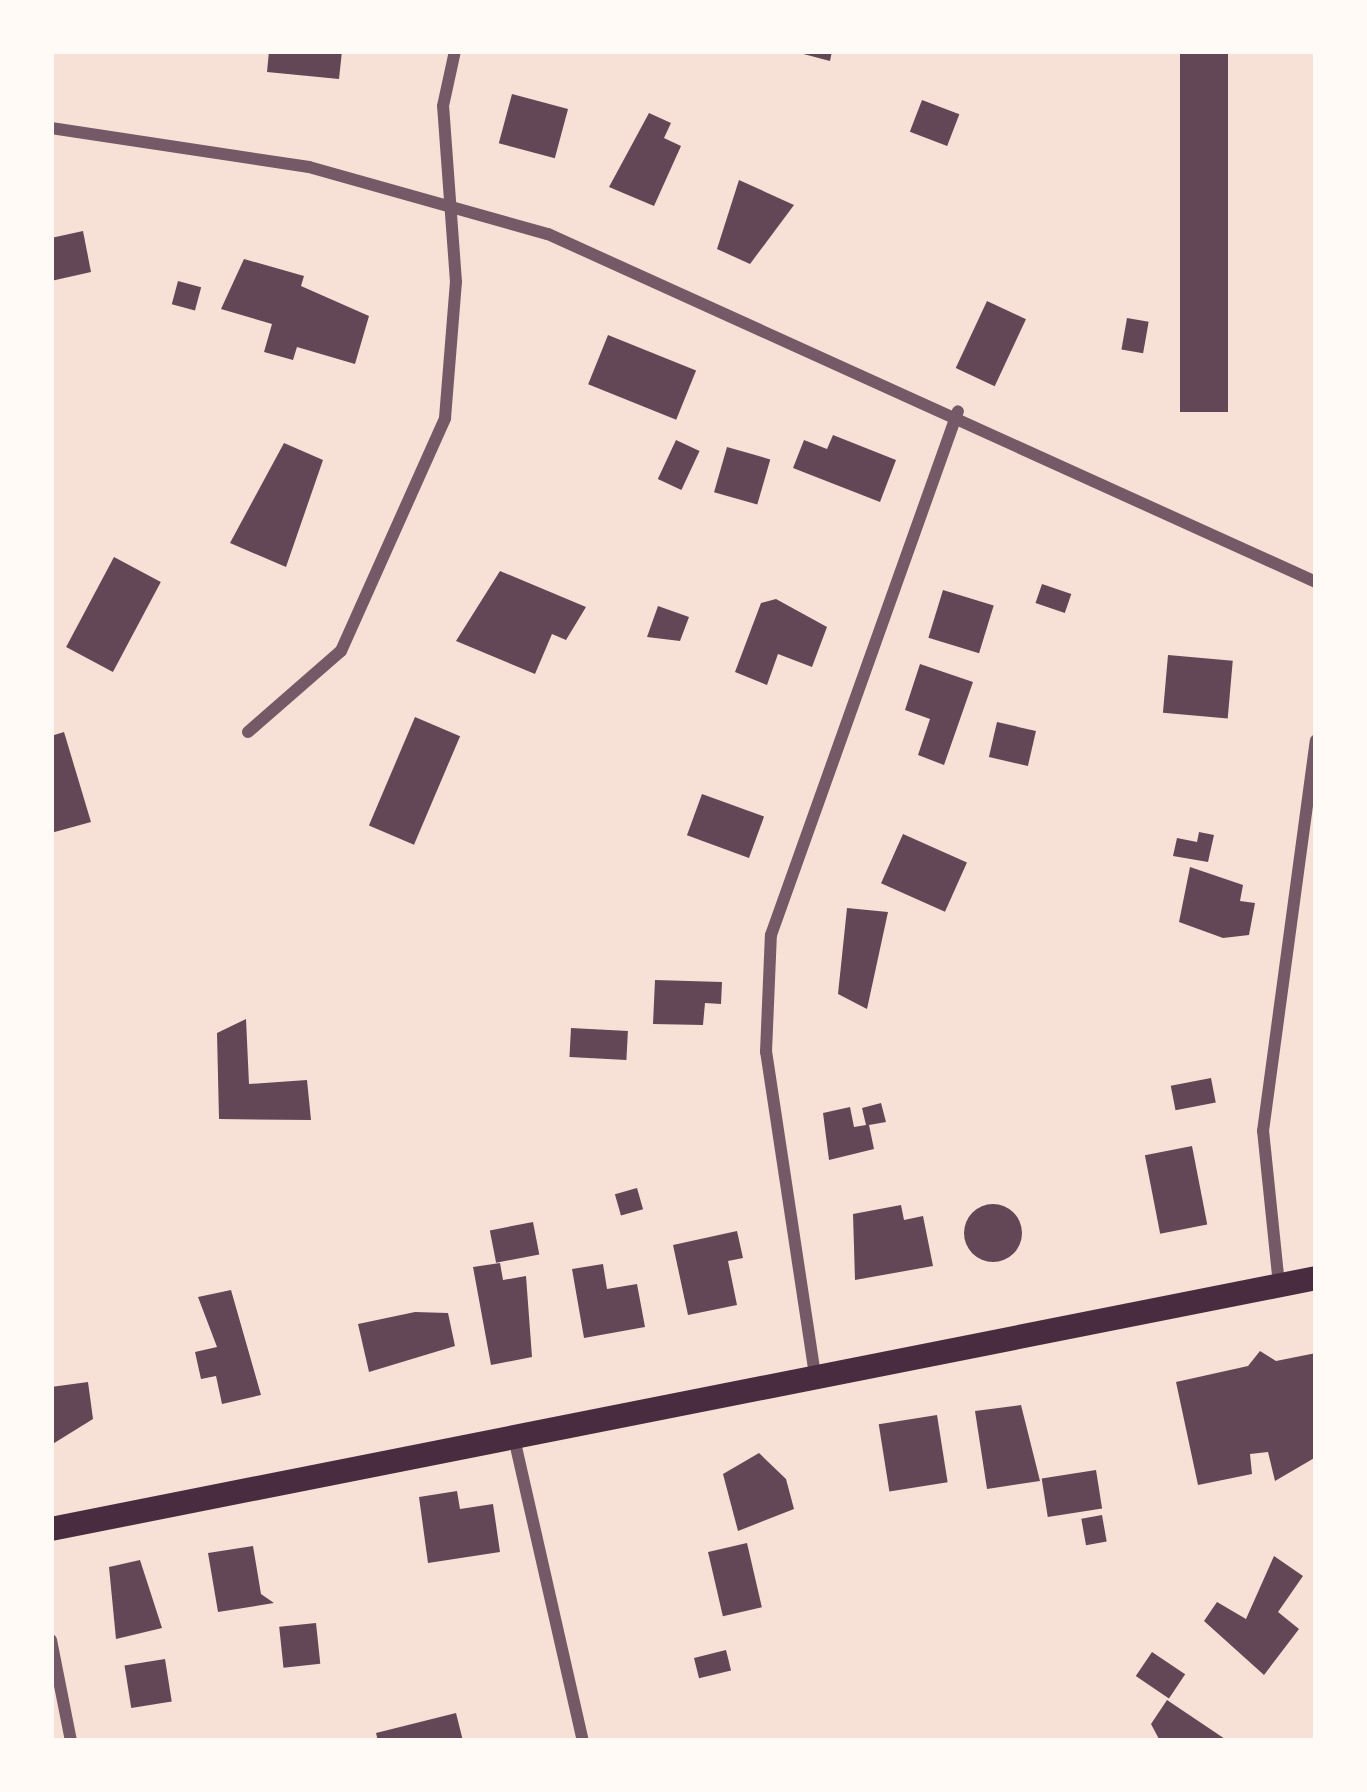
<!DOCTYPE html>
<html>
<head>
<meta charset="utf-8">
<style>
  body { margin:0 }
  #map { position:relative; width:1367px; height:1792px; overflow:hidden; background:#f7e1d7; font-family:Manrope,sans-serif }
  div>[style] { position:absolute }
  .building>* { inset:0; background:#644757; transform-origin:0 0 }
  .round { border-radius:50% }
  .minor>* { height:12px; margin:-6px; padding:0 6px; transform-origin:6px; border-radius:6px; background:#755966 }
  .secondary>* { height:24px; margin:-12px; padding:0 12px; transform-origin:12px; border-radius:12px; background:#4a2c40 }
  span { translate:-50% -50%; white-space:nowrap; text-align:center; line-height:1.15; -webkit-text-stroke:12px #fffaf5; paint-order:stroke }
  .frame { position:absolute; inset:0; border:54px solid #fffaf5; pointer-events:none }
</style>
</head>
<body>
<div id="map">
  <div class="building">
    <div style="clip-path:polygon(269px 51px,342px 51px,339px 79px,267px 72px)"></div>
    <div style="clip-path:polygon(792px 51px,832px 51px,830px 61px)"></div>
    <div style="left:1180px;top:51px;width:48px;height:361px"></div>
    <div style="left:512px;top:94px;width:58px;height:51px;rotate:15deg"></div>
    <div style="left:922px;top:100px;width:40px;height:34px;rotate:21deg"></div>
    <div style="clip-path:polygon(649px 113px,671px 123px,664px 138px,681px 146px,654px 206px,609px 187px)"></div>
    <div style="clip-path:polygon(739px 180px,794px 205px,750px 264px,717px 249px)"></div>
    <div style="clip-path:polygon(83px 231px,91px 272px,51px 281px,51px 238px)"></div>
    <div style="clip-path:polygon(244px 259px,304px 276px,301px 286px,369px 316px,355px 364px,297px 347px,293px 360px,264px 352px,272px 324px,221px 309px)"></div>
    <div style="left:178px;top:281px;width:24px;height:24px;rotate:15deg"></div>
    <div style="left:987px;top:301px;width:43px;height:74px;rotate:25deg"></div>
    <div style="left:1127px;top:318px;width:22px;height:32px;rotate:10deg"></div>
    <div style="left:608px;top:335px;width:95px;height:53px;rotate:22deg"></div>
    <div style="clip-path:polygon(833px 435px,896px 460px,880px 502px,793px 468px,804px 440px,827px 449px)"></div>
    <div style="left:676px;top:440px;width:26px;height:43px;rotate:25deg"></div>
    <div style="clip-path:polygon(284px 443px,323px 460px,286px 567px,230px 543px)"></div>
    <div style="left:727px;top:447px;width:45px;height:47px;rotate:16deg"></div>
    <div style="left:114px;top:557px;width:53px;height:102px;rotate:28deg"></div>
    <div style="clip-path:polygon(500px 571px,586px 607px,566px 640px,552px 634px,535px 674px,456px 641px)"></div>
    <div style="left:1042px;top:584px;width:31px;height:20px;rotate:19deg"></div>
    <div style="left:943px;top:590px;width:53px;height:50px;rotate:17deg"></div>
    <div style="clip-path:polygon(776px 599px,827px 627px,812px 667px,778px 654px,767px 685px,735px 672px,761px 603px)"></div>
    <div style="clip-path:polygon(658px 606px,689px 617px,680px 641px,647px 637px)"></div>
    <div style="left:1168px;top:655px;width:65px;height:58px;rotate:5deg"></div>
    <div style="clip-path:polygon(920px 664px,973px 682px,944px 765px,918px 755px,930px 719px,905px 710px)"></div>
    <div style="left:415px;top:717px;width:49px;height:118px;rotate:23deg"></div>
    <div style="left:997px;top:722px;width:40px;height:36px;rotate:13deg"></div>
    <div style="clip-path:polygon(64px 732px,91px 822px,51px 833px,51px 736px)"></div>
    <div style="left:702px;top:794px;width:66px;height:44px;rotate:20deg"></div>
    <div style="clip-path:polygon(1199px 832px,1214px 835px,1208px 862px,1173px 856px,1177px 838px,1197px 842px)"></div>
    <div style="left:903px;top:834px;width:70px;height:54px;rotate:24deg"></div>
    <div style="clip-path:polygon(1190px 867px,1243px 885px,1240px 901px,1255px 903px,1249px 935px,1223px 938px,1179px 922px)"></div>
    <div style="clip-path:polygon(847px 908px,888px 912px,867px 1009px,838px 994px)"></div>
    <div style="clip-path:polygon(655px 980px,722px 982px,721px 1004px,705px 1003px,703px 1025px,653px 1024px)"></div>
    <div style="clip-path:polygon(246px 1019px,249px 1084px,307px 1080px,311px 1120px,219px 1119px,217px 1033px)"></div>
    <div style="left:571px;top:1028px;width:57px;height:29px;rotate:3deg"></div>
    <div style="left:1211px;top:1078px;width:25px;height:41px;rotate:79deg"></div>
    <div style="clip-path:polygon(881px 1103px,886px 1122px,869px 1125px,874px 1149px,829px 1160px,823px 1113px,850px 1107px,854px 1127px,866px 1125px,862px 1108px)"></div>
    <div style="left:1192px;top:1146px;width:80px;height:48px;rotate:79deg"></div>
    <div style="left:637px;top:1188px;width:22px;height:23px;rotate:74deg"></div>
    <div class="round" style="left:964px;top:1204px;width:58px;height:58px"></div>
    <div style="clip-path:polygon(901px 1205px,904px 1220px,923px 1216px,933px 1266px,855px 1280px,853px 1214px)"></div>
    <div style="left:533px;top:1222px;width:33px;height:44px;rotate:79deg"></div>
    <div style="clip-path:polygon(737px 1231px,743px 1258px,728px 1261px,737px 1305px,688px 1315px,673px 1245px)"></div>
    <div style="clip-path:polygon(500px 1263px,503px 1280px,526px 1276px,532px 1357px,491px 1365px,473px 1267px)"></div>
    <div style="clip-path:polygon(603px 1264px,607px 1289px,637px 1284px,645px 1327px,584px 1338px,572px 1269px)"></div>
    <div style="clip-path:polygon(231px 1290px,261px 1395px,222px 1404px,216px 1376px,201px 1379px,195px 1352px,217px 1347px,198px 1297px)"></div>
    <div style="clip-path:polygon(415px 1312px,448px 1313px,455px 1346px,369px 1372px,358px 1324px)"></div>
    <div style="clip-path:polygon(1260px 1351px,1276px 1361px,1316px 1353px,1316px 1457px,1275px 1481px,1268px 1452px,1250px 1454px,1252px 1474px,1198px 1485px,1176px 1382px,1248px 1366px)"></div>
    <div style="clip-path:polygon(88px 1382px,93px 1419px,51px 1445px,51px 1387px)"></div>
    <div style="clip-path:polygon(1021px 1405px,1040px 1481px,987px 1489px,975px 1411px)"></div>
    <div style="left:937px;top:1415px;width:68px;height:59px;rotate:81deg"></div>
    <div style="clip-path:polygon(759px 1453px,786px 1479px,794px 1509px,738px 1531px,723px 1474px)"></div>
    <div style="left:1096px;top:1470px;width:39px;height:55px;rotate:81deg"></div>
    <div style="clip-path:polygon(457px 1491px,460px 1509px,493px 1504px,500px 1552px,428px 1563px,419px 1497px)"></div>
    <div style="left:1102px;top:1515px;width:27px;height:21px;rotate:80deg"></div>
    <div style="left:747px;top:1543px;width:66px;height:40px;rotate:77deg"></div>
    <div style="clip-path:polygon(253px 1546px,261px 1594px,274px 1603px,218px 1612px,208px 1553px)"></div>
    <div style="clip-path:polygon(1274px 1556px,1303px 1576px,1278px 1612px,1299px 1629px,1264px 1675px,1204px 1621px,1217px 1602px,1246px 1619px)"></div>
    <div style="clip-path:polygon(140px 1560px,162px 1628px,116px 1639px,109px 1567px)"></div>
    <div style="left:316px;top:1623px;width:41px;height:37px;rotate:84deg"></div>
    <div style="left:726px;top:1650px;width:21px;height:33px;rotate:76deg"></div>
    <div style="left:1152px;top:1652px;width:40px;height:29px;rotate:34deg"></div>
    <div style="left:165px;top:1659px;width:43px;height:41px;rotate:81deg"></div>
    <div style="clip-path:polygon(1167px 1700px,1228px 1741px,1160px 1741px,1151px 1724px)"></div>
    <div style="clip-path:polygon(456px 1713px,463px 1741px,378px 1741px,376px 1733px)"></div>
  </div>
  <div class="minor">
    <div style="left:51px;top:128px;width:261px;rotate:8.6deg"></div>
    <div style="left:309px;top:167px;width:248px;rotate:15.7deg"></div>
    <div style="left:548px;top:234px;width:843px;rotate:24.38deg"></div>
    <div style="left:248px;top:732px;width:123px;rotate:-41.1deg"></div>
    <div style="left:341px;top:651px;width:255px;rotate:-65.9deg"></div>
    <div style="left:445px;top:418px;width:136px;rotate:-85.4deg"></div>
    <div style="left:456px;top:282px;width:176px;rotate:-94.2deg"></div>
    <div style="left:443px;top:106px;width:56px;rotate:-77.7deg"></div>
    <div style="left:1279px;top:1285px;width:155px;rotate:-95.9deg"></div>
    <div style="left:1263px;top:1131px;width:394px;rotate:-82.3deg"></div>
    <div style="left:815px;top:1375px;width:327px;rotate:-98.6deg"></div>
    <div style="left:766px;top:1052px;width:117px;rotate:-87.6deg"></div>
    <div style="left:771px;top:935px;width:556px;rotate:-70.36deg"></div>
    <div style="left:514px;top:1438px;width:311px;rotate:77.2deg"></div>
    <div style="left:51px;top:1640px;width:103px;rotate:78.8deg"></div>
  </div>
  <div class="secondary">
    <div style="left:51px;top:1529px;width:1290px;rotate:-11.22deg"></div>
  </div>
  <div class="frame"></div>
</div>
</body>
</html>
